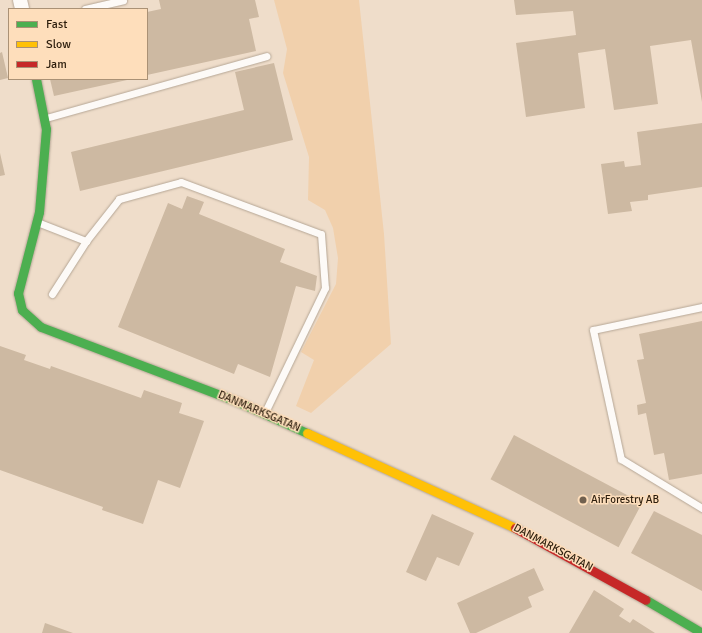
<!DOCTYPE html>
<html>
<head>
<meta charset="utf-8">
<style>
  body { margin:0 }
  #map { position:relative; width:702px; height:633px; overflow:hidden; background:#efddca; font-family:Signika,sans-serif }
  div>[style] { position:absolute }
  .green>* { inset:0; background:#f1d0ac }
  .building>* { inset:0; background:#cdb9a2; transform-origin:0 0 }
  .roads { filter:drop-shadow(0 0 1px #b5a695) drop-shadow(0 0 1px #b5a695) }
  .lane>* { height:7px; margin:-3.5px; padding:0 3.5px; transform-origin:3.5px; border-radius:3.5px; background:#fdfaf7 }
  .street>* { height:14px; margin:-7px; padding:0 7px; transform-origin:7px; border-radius:7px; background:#fdfaf7 }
  .fast>* { height:9px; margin:-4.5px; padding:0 4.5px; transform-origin:4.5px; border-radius:4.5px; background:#4caf50 }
  .slow>* { height:9px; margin:-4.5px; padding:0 4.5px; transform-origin:4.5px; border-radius:4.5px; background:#ffc107 }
  .jam>* { height:9px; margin:-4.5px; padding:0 4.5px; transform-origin:4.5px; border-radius:4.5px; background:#c62828 }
  .dots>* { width:11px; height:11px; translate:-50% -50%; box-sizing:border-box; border:2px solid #fedebb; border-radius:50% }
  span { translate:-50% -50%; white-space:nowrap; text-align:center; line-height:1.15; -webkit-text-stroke:3px #fedebb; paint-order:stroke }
  .street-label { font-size:11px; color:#2d1e0d }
  .poi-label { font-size:11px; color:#2d1e0d }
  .left { translate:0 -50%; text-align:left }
  .legend { position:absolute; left:8px; top:8px; width:140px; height:72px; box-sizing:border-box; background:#fedebb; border:1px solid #aa9175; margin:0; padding:5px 7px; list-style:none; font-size:12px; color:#2d1e0d }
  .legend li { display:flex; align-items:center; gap:8px; height:20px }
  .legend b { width:20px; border:1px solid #aa9175 }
</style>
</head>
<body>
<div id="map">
  <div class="green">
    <div style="clip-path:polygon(274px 0,359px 0,384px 234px,391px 344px,311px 413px,296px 406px,314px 360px,301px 352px,336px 284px,338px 258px,333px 228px,325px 210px,308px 200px,309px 157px,283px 73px,287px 49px)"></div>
  </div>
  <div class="building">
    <div style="clip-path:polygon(159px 0,255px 0,259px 17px,249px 19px,256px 51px,147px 75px,147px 12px,161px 9px)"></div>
    <div style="clip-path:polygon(514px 0,702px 0,702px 102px,691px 40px,650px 46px,658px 104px,614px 110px,605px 49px,578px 53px,585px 108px,526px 117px,516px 43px,576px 35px,573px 11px,516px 15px)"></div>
    <div style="clip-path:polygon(2px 52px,8px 78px,0 80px,0 53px)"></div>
    <div style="clip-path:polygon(274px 63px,293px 140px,80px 191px,71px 152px,244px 110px,235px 72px)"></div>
    <div style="clip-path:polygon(50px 79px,127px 79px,127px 80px,54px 96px)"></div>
    <div style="clip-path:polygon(702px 123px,702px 187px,648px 195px,648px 200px,630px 202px,632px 211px,608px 214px,601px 164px,624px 161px,625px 167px,641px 165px,637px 132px)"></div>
    <div style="clip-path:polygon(0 153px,5px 175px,0 176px)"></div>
    <div style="clip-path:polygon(187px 196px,204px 202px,199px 214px,285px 249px,280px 262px,317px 276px,315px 291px,296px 286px,270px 377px,238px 364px,234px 374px,118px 327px,168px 203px,182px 209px)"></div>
    <div style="clip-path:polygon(702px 321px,702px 474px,669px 480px,664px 453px,654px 455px,646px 413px,638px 415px,637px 405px,646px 403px,637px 360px,644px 359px,639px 334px)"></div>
    <div style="clip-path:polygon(0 346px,26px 355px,24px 360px,50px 369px,51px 366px,141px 398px,144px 390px,182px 403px,179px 413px,204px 421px,180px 488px,158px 480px,143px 524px,102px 510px,103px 507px,0 470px)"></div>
    <div style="left:514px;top:435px;width:145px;height:50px;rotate:28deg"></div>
    <div style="clip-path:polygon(654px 511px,702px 535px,702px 591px,631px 553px)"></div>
    <div style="clip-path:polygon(432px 514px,474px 533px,459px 566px,437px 557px,426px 581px,406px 572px)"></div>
    <div style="clip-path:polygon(534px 568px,544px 590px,528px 597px,532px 607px,476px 633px,470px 633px,457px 603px)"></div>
    <div style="clip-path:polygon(594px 590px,624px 609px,619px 616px,630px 623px,633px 619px,655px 633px,569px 633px)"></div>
    <div style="clip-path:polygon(45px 623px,73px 633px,42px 633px)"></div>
  </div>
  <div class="roads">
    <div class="lane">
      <div style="left:85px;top:9px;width:39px;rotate:-13deg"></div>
      <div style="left:46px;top:118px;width:229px;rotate:-15.7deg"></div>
      <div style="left:37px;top:222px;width:53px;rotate:21.2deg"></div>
      <div style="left:52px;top:294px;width:63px;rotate:-57.3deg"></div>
      <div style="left:86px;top:241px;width:53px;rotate:-51.8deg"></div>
      <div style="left:119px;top:199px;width:64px;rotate:-15.3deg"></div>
      <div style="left:181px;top:182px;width:149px;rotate:20.4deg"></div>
      <div style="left:321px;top:234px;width:54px;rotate:85.8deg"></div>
      <div style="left:325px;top:288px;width:138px;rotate:115.8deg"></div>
      <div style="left:702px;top:307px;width:111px;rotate:168.1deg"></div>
      <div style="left:593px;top:330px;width:132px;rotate:77.8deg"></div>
      <div style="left:621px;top:459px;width:95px;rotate:31.2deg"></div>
    </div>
    <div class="street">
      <div style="left:20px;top:0;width:9px;rotate:77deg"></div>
    </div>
    <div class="fast">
      <div style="left:36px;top:79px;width:51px;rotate:78.7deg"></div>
      <div style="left:46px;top:129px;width:83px;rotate:94.8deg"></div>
      <div style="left:39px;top:212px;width:84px;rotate:104.5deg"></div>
      <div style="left:18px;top:293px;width:17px;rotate:77deg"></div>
      <div style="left:22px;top:310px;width:25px;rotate:42deg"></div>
      <div style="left:41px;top:327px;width:211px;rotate:20.8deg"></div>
      <div style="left:238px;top:402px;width:76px;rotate:24.2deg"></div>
      <div style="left:646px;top:600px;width:65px;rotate:30.5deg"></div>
    </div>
    <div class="slow">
      <div style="left:307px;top:433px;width:229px;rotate:24.5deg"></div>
    </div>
    <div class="jam">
      <div style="left:515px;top:528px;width:149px;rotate:28.8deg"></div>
    </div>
  </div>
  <div class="dots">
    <div style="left:583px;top:500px;background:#71614f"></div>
  </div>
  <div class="street-label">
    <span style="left:259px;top:412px;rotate:23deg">DANMARKSGATAN</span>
    <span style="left:553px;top:548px;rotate:28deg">DANMARKSGATAN</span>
  </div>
  <div class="poi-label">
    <span class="left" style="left:591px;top:500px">AirForestry AB</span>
  </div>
  <ul class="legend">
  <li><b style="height:5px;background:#4caf50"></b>Fast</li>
  <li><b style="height:5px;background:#ffc107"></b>Slow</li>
  <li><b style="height:5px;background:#c62828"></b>Jam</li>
  </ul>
</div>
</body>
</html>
